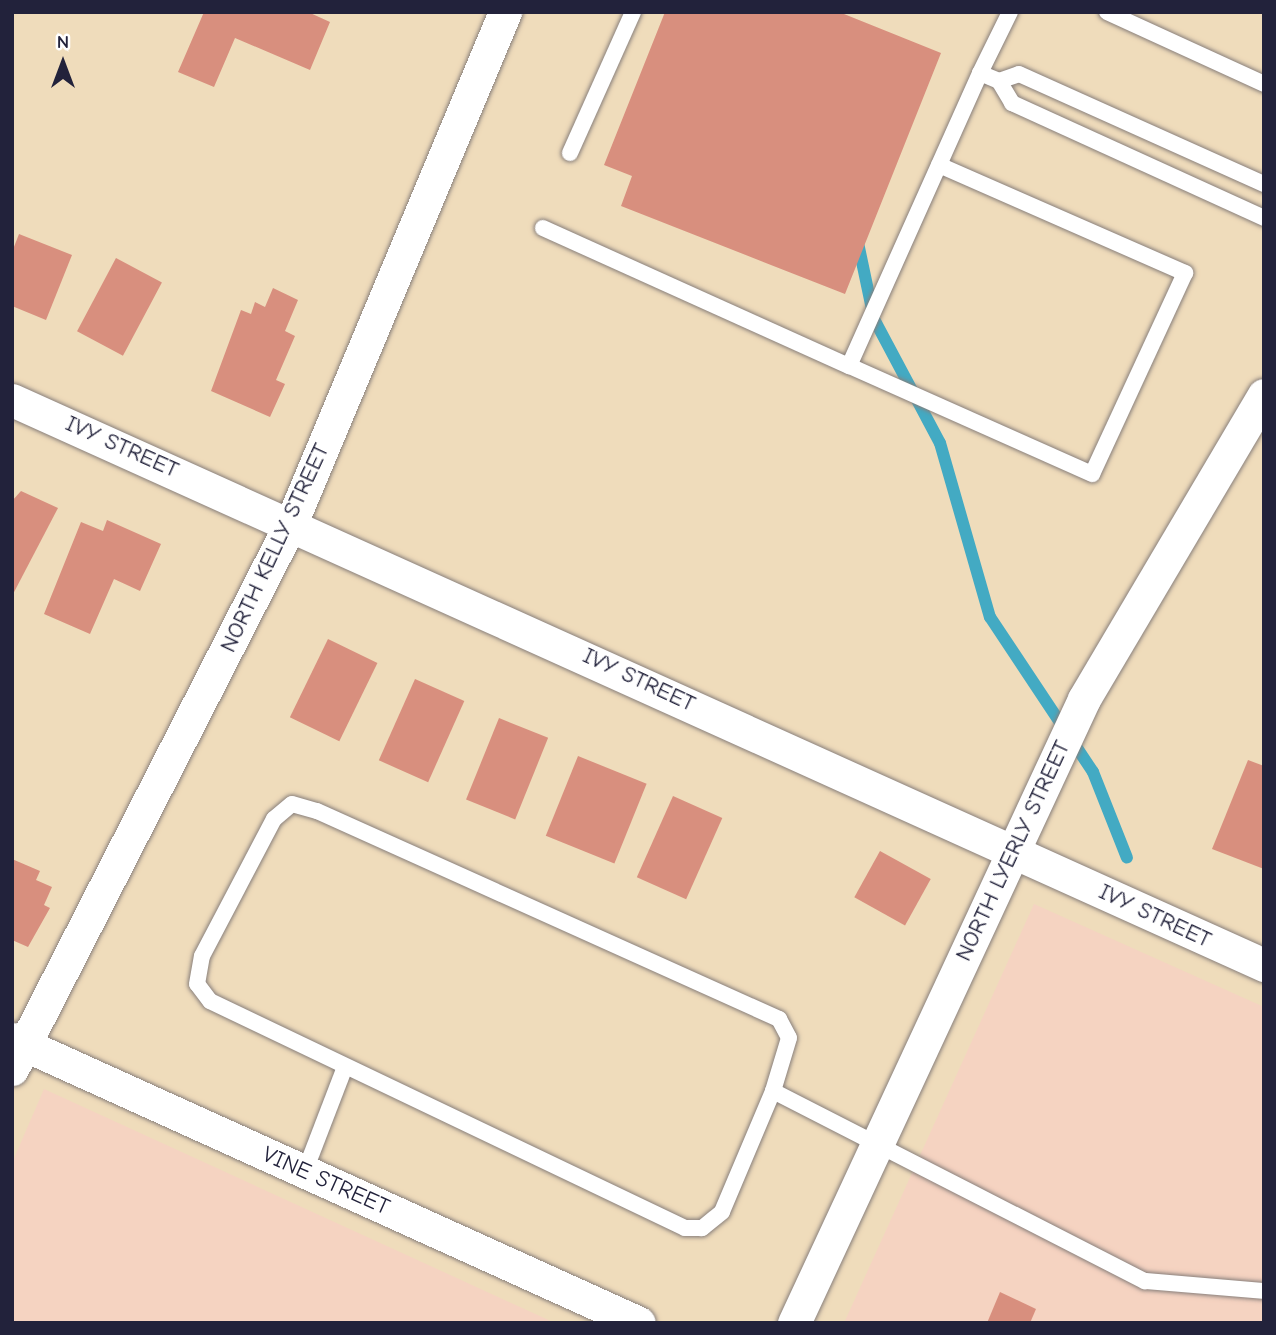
<!DOCTYPE html>
<html>
<head>
<meta charset="utf-8">
<style>
  body { margin:0 }
  #map { position:relative; width:1276px; height:1335px; overflow:hidden; background:#efdcbb; font-family:"Comic Neue",sans-serif }
  div>[style] { position:absolute }
  .built>* { inset:0; background:#f5d3c1 }
  .stream>* { height:12px; margin:-6px; padding:0 6px; transform-origin:6px; border-radius:6px; background:#43aac3 }
  .building>* { inset:0; background:#d88f7e; transform-origin:0 0 }
  .roads { filter:drop-shadow(0 0 2px #887f7b) drop-shadow(0 0 2px #887f7b) }
  .lane>* { height:16px; margin:-8px; padding:0 8px; transform-origin:8px; border-radius:8px; background:#fff }
  .street>* { height:33px; margin:-16.5px; padding:0 16.5px; transform-origin:16.5px; border-radius:16.5px; background:#fff }
  span { translate:-50% -50%; white-space:nowrap; text-align:center; line-height:1.15; -webkit-text-stroke:6px #fff; paint-order:stroke }
  .street-label { font-size:23px; color:#22223b }
  .frame { position:absolute; inset:0; border:14px solid #22223b; pointer-events:none }
  .north { position:absolute; left:28px; top:28px; width:70px; height:70px; -webkit-text-stroke:5px #fff; paint-order:stroke; rotate:0deg; font-size:19px; font-weight:700; line-height:28px; text-align:center; color:#22223b }
  .north::after { content:''; display:block; margin:auto; width:24px; height:32px; background:#22223b; clip-path:polygon(50% 0,100% 100%,50% 72%,0 100%) }
</style>
</head>
<body>
<div id="map">
  <div class="built">
    <div style="clip-path:polygon(1034px 904px,1264px 1007px,1264px 1323px,844px 1323px)"></div>
    <div style="clip-path:polygon(44px 1089px,555px 1323px,12px 1323px,12px 1163px)"></div>
  </div>
  <div class="stream">
    <div style="left:857px;top:238px;width:83px;rotate:78.1deg"></div>
    <div style="left:874px;top:319px;width:140px;rotate:62deg"></div>
    <div style="left:940px;top:443px;width:181px;rotate:74deg"></div>
    <div style="left:990px;top:617px;width:186px;rotate:56.4deg"></div>
    <div style="left:1093px;top:772px;width:92px;rotate:68.4deg"></div>
  </div>
  <div class="building">
    <div style="clip-path:polygon(204px 12px,308px 12px,330px 22px,310px 70px,235px 38px,214px 87px,178px 72px)"></div>
    <div style="clip-path:polygon(665px 12px,839px 12px,941px 53px,845px 294px,621px 206px,632px 176px,604px 165px)"></div>
    <div style="clip-path:polygon(19px 234px,72px 255px,46px 320px,12px 306px,12px 252px)"></div>
    <div style="left:116px;top:258px;width:52px;height:83px;rotate:28deg"></div>
    <div style="clip-path:polygon(273px 288px,298px 300px,285px 331px,295px 336px,276px 380px,285px 384px,270px 417px,211px 391px,241px 310px,251px 314px,255px 302px,265px 307px)"></div>
    <div style="clip-path:polygon(21px 491px,58px 508px,12px 596px,12px 501px)"></div>
    <div style="clip-path:polygon(107px 520px,161px 544px,140px 591px,114px 579px,90px 634px,44px 614px,81px 522px,103px 531px)"></div>
    <div style="left:328px;top:639px;width:55px;height:87px;rotate:26deg"></div>
    <div style="left:415px;top:679px;width:54px;height:89px;rotate:24deg"></div>
    <div style="left:499px;top:718px;width:53px;height:88px;rotate:22deg"></div>
    <div style="left:578px;top:756px;width:74px;height:86px;rotate:22deg"></div>
    <div style="clip-path:polygon(1248px 760px,1264px 766px,1264px 869px,1212px 849px)"></div>
    <div style="left:673px;top:796px;width:54px;height:89px;rotate:24deg"></div>
    <div style="left:880px;top:851px;width:58px;height:53px;rotate:29deg"></div>
    <div style="clip-path:polygon(12px 859px,40px 871px,36px 880px,52px 887px,44px 905px,50px 908px,28px 947px,12px 940px)"></div>
    <div style="clip-path:polygon(1000px 1292px,1036px 1309px,1030px 1323px,987px 1323px)"></div>
  </div>
  <div class="roads">
    <div class="lane">
      <div style="left:1107px;top:12px;width:173px;rotate:24.6deg"></div>
      <div style="left:980px;top:73px;width:68px;rotate:-63.8deg"></div>
      <div style="left:999px;top:81px;width:21px;rotate:-19deg"></div>
      <div style="left:1019px;top:74px;width:269px;rotate:24.2deg"></div>
      <div style="left:570px;top:153px;width:154px;rotate:-65.9deg"></div>
      <div style="left:939px;top:165px;width:269px;rotate:23.7deg"></div>
      <div style="left:1185px;top:273px;width:221px;rotate:114.8deg"></div>
      <div style="left:1092px;top:474px;width:266px;rotate:-156deg"></div>
      <div style="left:849px;top:366px;width:321px;rotate:-65.9deg"></div>
      <div style="left:980px;top:73px;width:21px;rotate:23deg"></div>
      <div style="left:999px;top:81px;width:26px;rotate:59deg"></div>
      <div style="left:1012px;top:103px;width:277px;rotate:24.5deg"></div>
      <div style="left:543px;top:228px;width:336px;rotate:24.3deg"></div>
      <div style="left:773px;top:1091px;width:131px;rotate:112.9deg"></div>
      <div style="left:722px;top:1212px;width:26px;rotate:141deg"></div>
      <div style="left:702px;top:1228px;width:17px;rotate:180deg"></div>
      <div style="left:685px;top:1228px;width:526px;rotate:-154.46deg"></div>
      <div style="left:210px;top:1001px;width:21px;rotate:-127deg"></div>
      <div style="left:197px;top:984px;width:28px;rotate:-80deg"></div>
      <div style="left:202px;top:956px;width:155px;rotate:-62.3deg"></div>
      <div style="left:274px;top:819px;width:23px;rotate:-40deg"></div>
      <div style="left:292px;top:804px;width:26px;rotate:16deg"></div>
      <div style="left:317px;top:811px;width:507px;rotate:24.24deg"></div>
      <div style="left:779px;top:1019px;width:21px;rotate:62deg"></div>
      <div style="left:789px;top:1038px;width:55px;rotate:106.8deg"></div>
      <div style="left:773px;top:1091px;width:418px;rotate:27.1deg"></div>
      <div style="left:1145px;top:1281px;width:119px;rotate:4.8deg"></div>
      <div style="left:305px;top:1171px;width:111px;rotate:-69deg"></div>
    </div>
    <div class="street">
      <div style="left:12px;top:400px;width:1374px;rotate:24.29deg"></div>
      <div style="left:12px;top:1039px;width:688px;rotate:24.37deg"></div>
      <div style="left:12px;top:1069px;width:615px;rotate:-62.94deg"></div>
      <div style="left:292px;top:521px;width:552px;rotate:-67.29deg"></div>
      <div style="left:794px;top:1323px;width:688px;rotate:-65.07deg"></div>
      <div style="left:1084px;top:699px;width:353px;rotate:-59.4deg"></div>
    </div>
  </div>
  <div class="street-label">
    <span style="left:122px;top:447px;rotate:24deg">IVY STREET</span>
    <span style="left:275px;top:548px;rotate:-65deg">NORTH KELLY STREET</span>
    <span style="left:639px;top:680px;rotate:25deg">IVY STREET</span>
    <span style="left:1013px;top:851px;rotate:-65deg">NORTH LYERLY STREET</span>
    <span style="left:1155px;top:916px;rotate:25deg">IVY STREET</span>
    <span style="left:326px;top:1181px;rotate:24deg">VINE STREET</span>
  </div>
  <div class="frame"></div>
  <div class="north">N</div>
</div>
</body>
</html>
